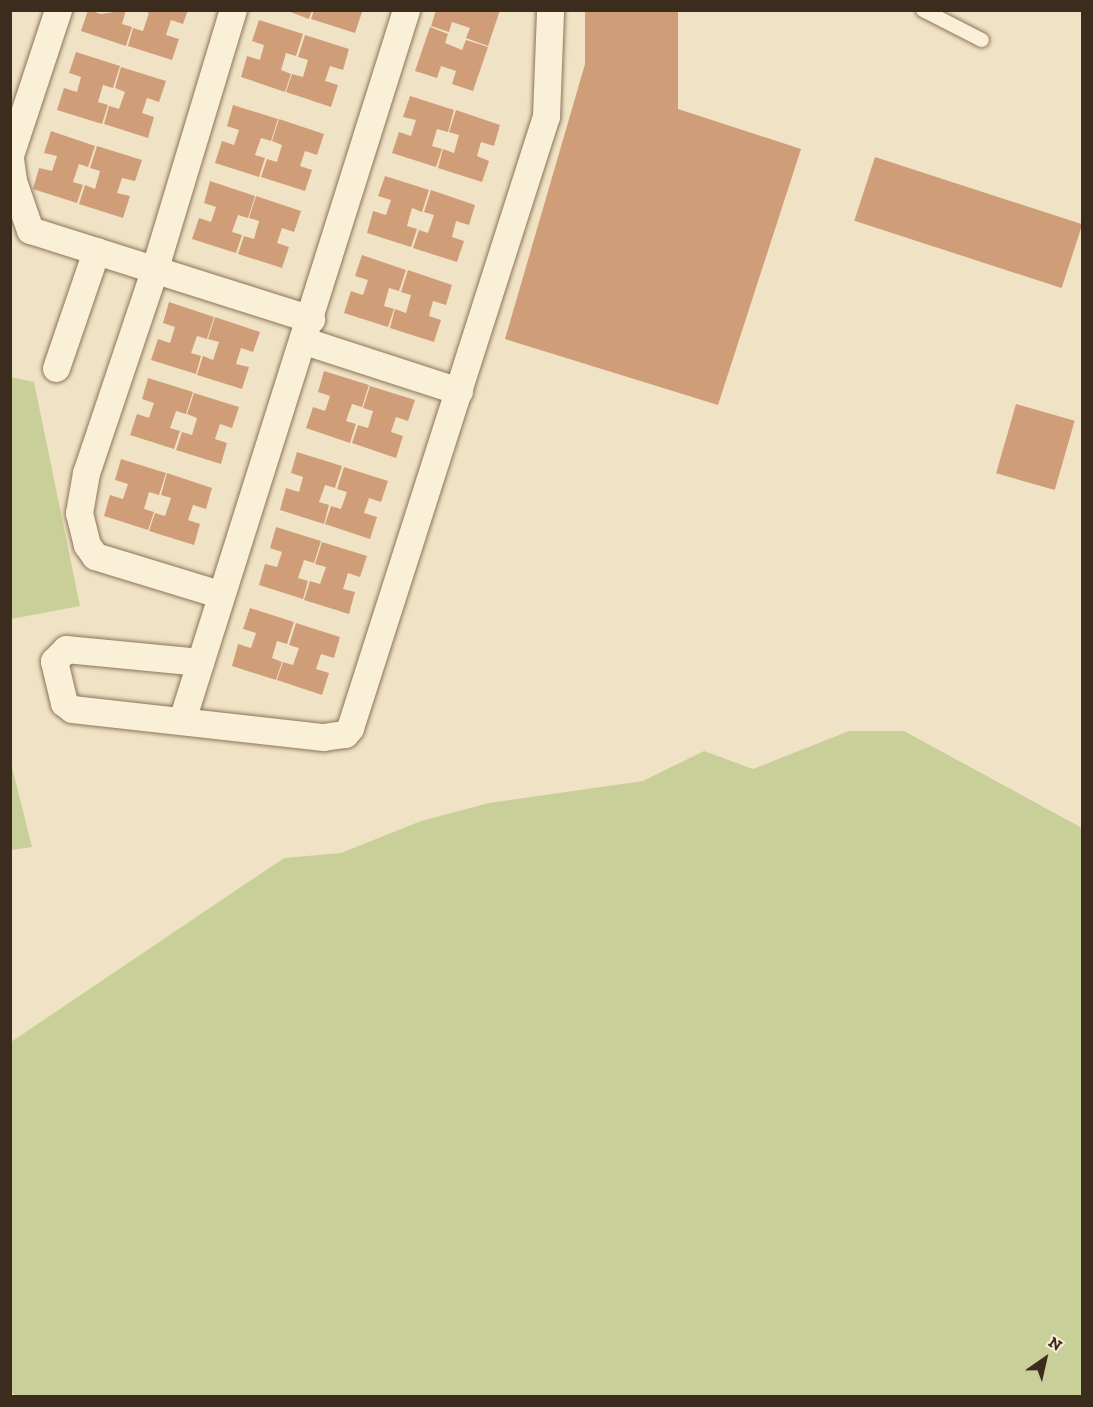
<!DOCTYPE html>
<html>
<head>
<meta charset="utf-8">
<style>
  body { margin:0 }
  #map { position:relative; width:1093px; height:1407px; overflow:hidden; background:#f0e3c5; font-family:"Zilla Slab",serif }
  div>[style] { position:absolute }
  .green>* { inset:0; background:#c9cf98 }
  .building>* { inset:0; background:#d09d79; transform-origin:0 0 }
  .roads { filter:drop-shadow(0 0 2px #8c745a) drop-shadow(0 0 2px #8c745a) }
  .lane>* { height:14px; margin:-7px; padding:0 7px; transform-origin:7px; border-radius:7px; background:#faf0d8 }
  .street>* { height:27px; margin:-13.5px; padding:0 13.5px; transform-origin:13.5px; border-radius:13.5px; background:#faf0d8 }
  span { translate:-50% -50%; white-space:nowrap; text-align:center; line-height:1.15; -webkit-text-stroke:4.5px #f7edd5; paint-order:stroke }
  .frame { position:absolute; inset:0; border:12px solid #3b2c1e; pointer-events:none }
  .north { position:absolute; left:1015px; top:1329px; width:60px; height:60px; -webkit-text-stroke:4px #f7edd5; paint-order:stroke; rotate:34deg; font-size:16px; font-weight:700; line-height:24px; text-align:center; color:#3b2c1e }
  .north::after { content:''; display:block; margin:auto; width:21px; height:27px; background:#3b2c1e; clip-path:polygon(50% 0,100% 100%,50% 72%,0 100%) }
</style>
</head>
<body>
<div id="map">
  <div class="green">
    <div style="clip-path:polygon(11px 377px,34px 382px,80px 606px,11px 619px)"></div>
    <div style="clip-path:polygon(849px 731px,904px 731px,1082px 828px,1082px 1396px,15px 1396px,11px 1391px,11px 1042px,284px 858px,341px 853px,421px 821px,489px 803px,643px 781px,704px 751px,753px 769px)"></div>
    <div style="clip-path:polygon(10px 759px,32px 847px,11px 850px,10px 850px)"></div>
  </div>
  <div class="building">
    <div style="clip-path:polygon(88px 10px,101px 14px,126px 10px,122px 24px,132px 27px,126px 46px,81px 31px)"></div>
    <div style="clip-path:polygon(141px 10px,188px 10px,183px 24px,171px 20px,166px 35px,179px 39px,172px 60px,128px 46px,133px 28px,143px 31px,149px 13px)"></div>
    <div style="clip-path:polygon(285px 10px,312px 10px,309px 19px)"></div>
    <div style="clip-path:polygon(314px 10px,357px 10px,362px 12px,355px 33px,311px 19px)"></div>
    <div style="clip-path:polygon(436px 10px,500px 10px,488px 46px,466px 38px,470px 28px,452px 22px,449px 32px,431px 26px)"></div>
    <div style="clip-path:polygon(585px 10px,678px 10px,678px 109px,801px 149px,718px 405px,505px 339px,585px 64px)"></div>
    <div style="clip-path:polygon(259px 20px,303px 34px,296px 56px,286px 53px,281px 70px,291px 74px,285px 92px,241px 77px,247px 56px,260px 60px,264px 45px,252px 41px)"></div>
    <div style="clip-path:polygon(430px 27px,448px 34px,445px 43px,462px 50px,466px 40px,488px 47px,473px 91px,452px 84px,456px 71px,441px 66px,437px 78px,415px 71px)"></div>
    <div style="clip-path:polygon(305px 35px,349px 49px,343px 70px,330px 66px,325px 81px,338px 85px,331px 107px,286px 92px,292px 74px,303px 77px,308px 60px,298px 57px)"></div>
    <div style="clip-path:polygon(76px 52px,120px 66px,113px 88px,103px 85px,98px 102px,108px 105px,102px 124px,57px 110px,64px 88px,77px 92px,81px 77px,69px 73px)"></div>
    <div style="clip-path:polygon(121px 67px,166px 81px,159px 102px,147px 98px,142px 113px,154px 117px,148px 138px,104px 124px,109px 106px,119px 109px,125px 92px,115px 88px)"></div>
    <div style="clip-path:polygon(410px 96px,454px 110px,448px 132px,437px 129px,432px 146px,442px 149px,436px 167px,392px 153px,399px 132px,411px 136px,416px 120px,403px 117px)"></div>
    <div style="clip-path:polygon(233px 105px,278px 119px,271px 141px,261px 138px,255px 155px,265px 158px,259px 177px,215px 163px,222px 141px,234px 145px,239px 130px,227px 126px)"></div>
    <div style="clip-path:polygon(456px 110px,500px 125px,494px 146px,481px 142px,477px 156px,489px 161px,482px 182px,438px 168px,443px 149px,454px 153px,459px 135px,449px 132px)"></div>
    <div style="clip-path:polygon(279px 119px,324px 134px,317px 155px,305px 151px,300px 166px,312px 170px,305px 191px,261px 177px,267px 159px,277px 162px,282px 145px,272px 141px)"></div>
    <div style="clip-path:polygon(51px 131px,95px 146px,88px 167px,79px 164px,73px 182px,83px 185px,77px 203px,33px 189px,39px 168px,52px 171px,57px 156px,44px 153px)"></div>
    <div style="clip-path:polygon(97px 146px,142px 160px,135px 181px,122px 178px,117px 193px,130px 196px,123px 218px,79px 204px,85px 185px,95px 189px,100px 171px,90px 168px)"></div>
    <div style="left:875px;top:157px;width:218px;height:67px;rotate:18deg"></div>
    <div style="clip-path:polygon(385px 176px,429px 190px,422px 212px,412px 208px,407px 226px,417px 229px,411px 247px,367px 233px,373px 211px,386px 215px,391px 200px,378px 196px)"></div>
    <div style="clip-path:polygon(210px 181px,255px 196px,248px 218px,238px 215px,232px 232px,242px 235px,236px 253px,192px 239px,199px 218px,211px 222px,216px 207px,204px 203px)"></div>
    <div style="clip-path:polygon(431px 190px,475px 205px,469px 225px,456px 221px,452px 237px,464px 241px,457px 262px,413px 248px,419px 230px,428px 233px,434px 215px,424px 212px)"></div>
    <div style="clip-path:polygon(256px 196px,301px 211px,294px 232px,282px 228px,277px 243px,289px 247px,282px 268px,238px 254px,244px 236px,254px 239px,259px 221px,249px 218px)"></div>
    <div style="clip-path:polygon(362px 255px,406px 270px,399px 291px,389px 288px,384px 306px,394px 309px,388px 327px,344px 313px,351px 291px,363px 295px,368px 280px,355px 276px)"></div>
    <div style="clip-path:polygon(408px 270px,452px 285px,446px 305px,433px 301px,429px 316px,441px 320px,434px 342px,390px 328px,395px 309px,406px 313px,411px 295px,401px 292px)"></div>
    <div style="clip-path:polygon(169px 302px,214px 317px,207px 339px,197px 336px,191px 353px,201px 356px,196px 374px,151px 360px,158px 339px,170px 343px,175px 327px,163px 323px)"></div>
    <div style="clip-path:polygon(215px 317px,260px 332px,253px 352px,241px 348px,236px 364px,249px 367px,242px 389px,197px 375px,203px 356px,213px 360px,219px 342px,208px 339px)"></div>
    <div style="clip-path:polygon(324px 371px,369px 385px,362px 407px,352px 404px,346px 421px,356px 424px,350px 443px,306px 428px,313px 407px,325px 411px,330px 396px,318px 392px)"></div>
    <div style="clip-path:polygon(148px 378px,193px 392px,186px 414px,176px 411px,170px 428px,180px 431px,174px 449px,130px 435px,137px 414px,149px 418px,154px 403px,142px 399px)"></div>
    <div style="clip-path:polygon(370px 386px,415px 400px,408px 421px,396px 417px,391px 432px,403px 436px,396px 458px,352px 443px,358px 425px,368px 428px,373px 411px,363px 408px)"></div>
    <div style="clip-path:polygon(194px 393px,239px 407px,232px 428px,220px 424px,215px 439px,227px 443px,221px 464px,176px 450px,182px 432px,192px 435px,197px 418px,187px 414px)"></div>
    <div style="left:1016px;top:404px;width:61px;height:72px;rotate:16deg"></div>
    <div style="clip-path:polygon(297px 452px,342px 466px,335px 488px,325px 485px,319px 502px,329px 505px,324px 524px,280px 510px,286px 488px,299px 492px,303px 477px,291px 473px)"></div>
    <div style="clip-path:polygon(121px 459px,166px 473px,159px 495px,149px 492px,144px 509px,154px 512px,148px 530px,104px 516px,110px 495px,123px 499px,128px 484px,115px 480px)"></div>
    <div style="clip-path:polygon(344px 467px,388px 481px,381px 502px,369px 498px,364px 513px,377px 517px,370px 539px,325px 524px,331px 506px,341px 509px,347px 492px,337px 489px)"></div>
    <div style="clip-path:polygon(167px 473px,212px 488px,206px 509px,193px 505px,188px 520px,200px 524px,194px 545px,149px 531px,155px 513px,165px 516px,171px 498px,161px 495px)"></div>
    <div style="clip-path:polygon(276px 527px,321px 541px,314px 563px,304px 560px,298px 578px,308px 581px,303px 599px,259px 585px,265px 564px,277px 567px,282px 552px,270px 548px)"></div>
    <div style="clip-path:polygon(322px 542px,367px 556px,360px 577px,348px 573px,343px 589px,355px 592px,349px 614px,304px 600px,310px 581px,320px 584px,326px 567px,315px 564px)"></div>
    <div style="clip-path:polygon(250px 608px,294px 622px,287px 644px,277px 641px,272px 658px,282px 662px,276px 680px,232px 666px,238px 644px,251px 648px,256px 633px,243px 629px)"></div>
    <div style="clip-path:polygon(296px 623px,340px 637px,334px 658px,321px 654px,316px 669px,329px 673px,322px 695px,277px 680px,283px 662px,293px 665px,299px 648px,289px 645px)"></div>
  </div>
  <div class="roads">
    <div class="lane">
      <div style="left:923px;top:10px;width:66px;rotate:27deg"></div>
    </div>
    <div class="street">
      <div style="left:10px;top:155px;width:153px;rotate:-71.7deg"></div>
      <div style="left:10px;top:159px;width:22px;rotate:82deg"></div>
      <div style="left:13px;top:181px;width:52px;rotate:70.9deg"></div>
      <div style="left:30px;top:230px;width:295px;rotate:17.6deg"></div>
      <div style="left:305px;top:341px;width:162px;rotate:18deg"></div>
      <div style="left:56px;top:368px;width:124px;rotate:-71.1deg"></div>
      <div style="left:219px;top:594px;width:130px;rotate:-163deg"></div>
      <div style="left:95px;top:556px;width:14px;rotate:-126deg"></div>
      <div style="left:87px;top:545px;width:33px;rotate:-104deg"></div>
      <div style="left:79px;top:513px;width:41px;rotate:-80.1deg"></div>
      <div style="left:86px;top:473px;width:213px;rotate:-71.4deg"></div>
      <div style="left:154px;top:271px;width:273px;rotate:-73.2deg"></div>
      <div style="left:200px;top:662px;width:135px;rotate:-174.5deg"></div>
      <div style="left:66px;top:649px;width:17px;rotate:135deg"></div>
      <div style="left:54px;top:661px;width:43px;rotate:76.6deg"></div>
      <div style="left:64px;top:703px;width:10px;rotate:37deg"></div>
      <div style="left:72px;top:709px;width:253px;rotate:6.4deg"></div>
      <div style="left:323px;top:737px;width:22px;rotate:-8deg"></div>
      <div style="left:345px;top:734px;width:8px;rotate:-50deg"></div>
      <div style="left:350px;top:728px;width:643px;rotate:-72.24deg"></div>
      <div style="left:546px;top:116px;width:106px;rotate:-87.8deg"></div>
      <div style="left:182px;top:720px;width:744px;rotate:-72.49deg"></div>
    </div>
  </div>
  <div class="frame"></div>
  <div class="north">N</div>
</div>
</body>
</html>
